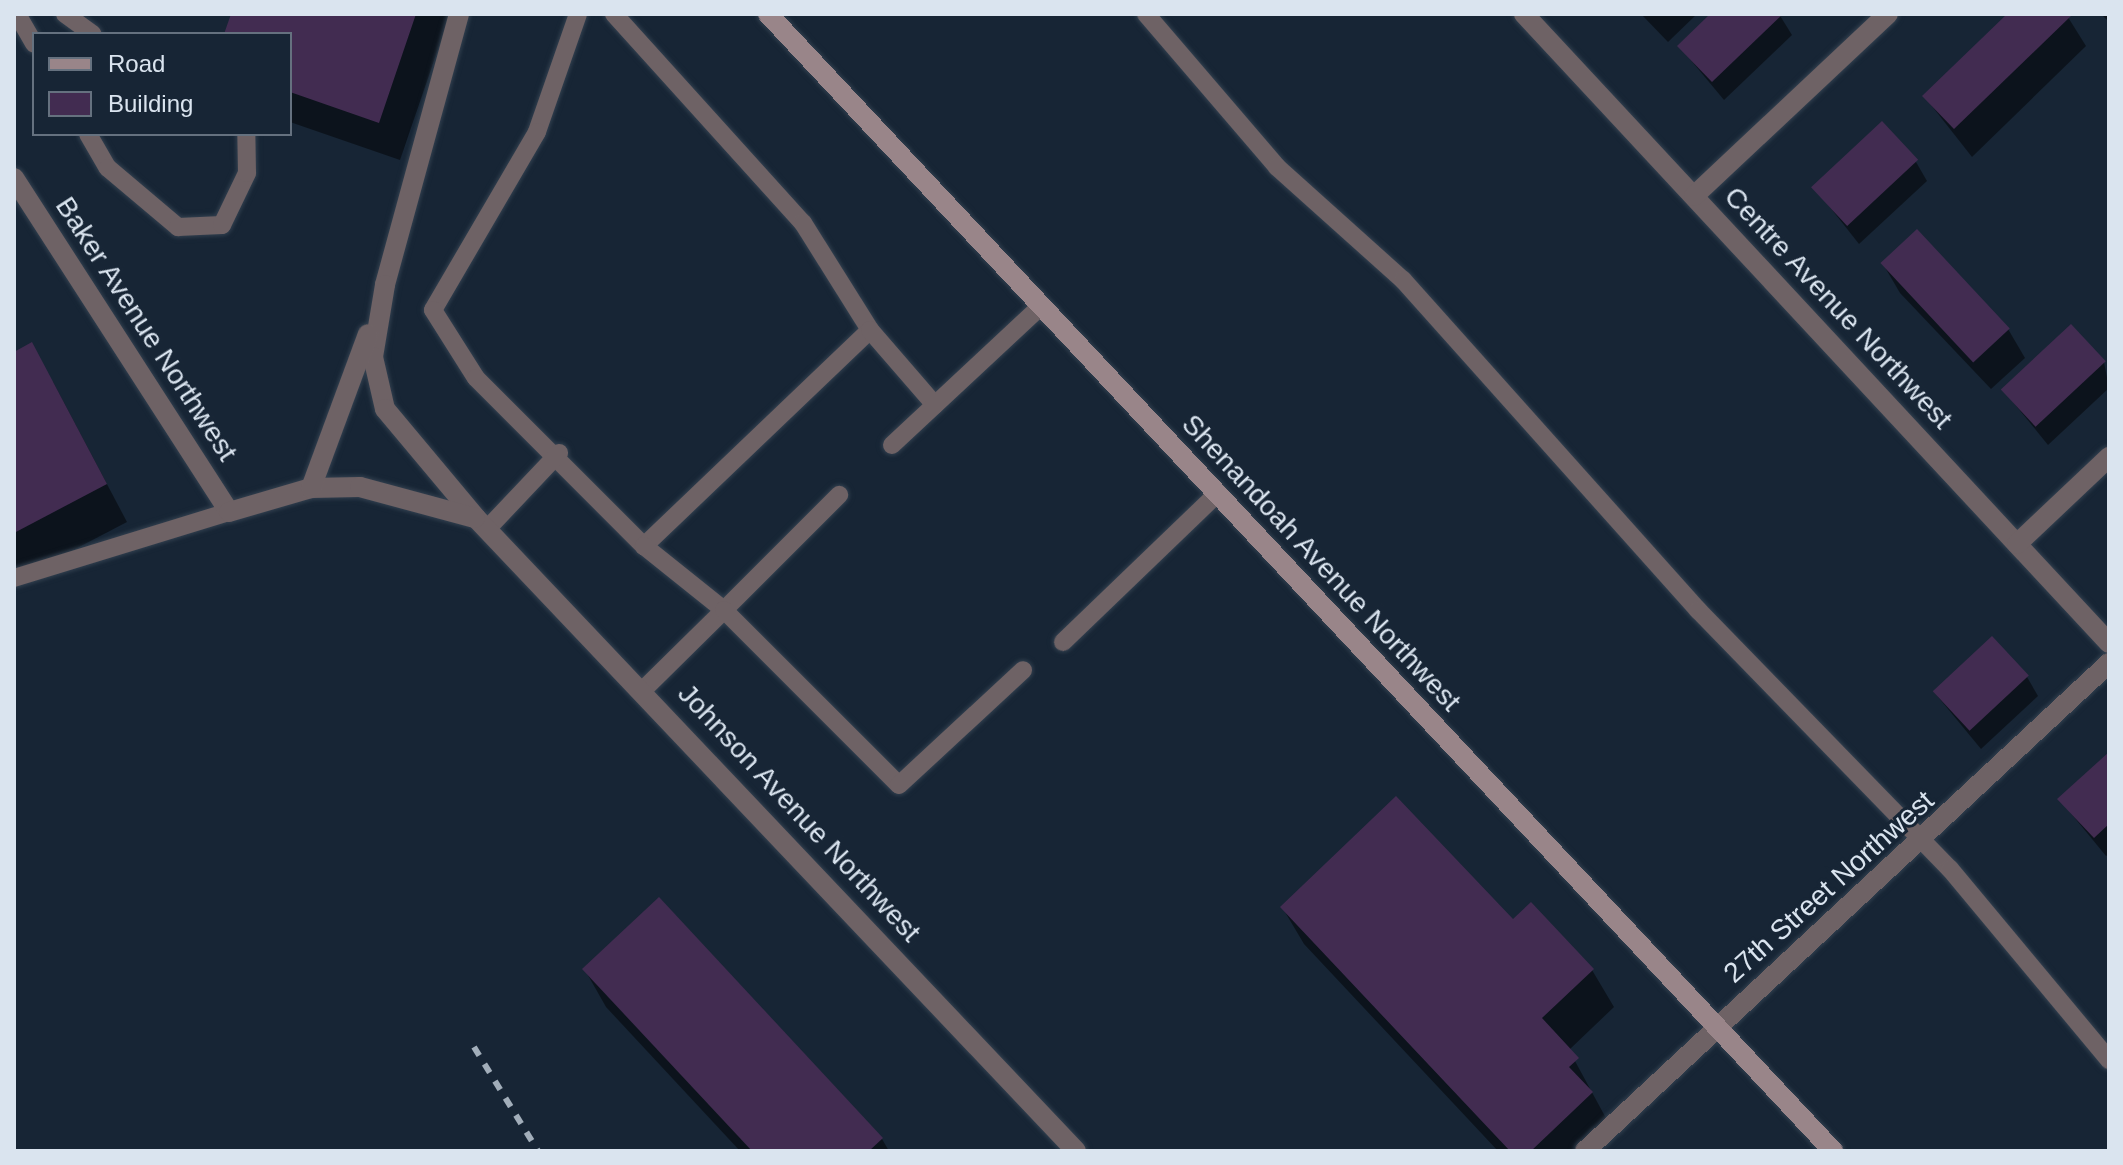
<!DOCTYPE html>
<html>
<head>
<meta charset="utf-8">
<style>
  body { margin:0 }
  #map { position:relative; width:2123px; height:1165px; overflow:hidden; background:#172535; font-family:Arial,sans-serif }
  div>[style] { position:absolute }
  .shadow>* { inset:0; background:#0007 }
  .building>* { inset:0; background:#422c51; transform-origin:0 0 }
  .roads { filter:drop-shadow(0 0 2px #32404f) drop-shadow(0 0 2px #32404f) }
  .lane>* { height:18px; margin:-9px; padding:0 9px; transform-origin:9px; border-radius:9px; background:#6e6265 }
  .street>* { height:20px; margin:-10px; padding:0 10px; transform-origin:10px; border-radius:10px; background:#6e6265 }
  .secondary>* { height:20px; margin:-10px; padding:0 10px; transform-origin:10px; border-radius:10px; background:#998589 }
  .rail>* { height:6px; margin-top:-3px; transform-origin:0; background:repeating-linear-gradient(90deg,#a2aeba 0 10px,transparent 0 20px) }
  span { translate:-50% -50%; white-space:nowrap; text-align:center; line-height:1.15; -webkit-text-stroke:6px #172535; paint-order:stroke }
  .street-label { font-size:28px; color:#dae4ef }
  .frame { position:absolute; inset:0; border:16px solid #dae4ef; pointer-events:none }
  .legend { position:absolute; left:32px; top:32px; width:260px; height:104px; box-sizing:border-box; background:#172535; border:2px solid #65717f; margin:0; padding:10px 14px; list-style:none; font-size:24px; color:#dae4ef }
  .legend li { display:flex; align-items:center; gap:16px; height:40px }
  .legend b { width:40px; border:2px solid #65717f }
</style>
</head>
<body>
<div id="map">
  <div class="shadow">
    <div style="clip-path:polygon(233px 14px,450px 14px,400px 160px,290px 122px,290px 34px,227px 34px)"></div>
    <div style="clip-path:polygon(1641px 14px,1697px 14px,1668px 42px)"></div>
    <div style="clip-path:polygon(1713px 14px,1779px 14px,1792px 35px,1724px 100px,1679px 46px)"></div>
    <div style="clip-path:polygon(2009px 14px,2066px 14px,2086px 46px,1972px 157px,1924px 96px)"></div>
    <div style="clip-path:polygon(2101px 14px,2109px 14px,2109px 22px)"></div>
    <div style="clip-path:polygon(1916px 162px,1927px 181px,1859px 244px,1814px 187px)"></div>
    <div style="clip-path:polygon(1883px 264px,2008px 329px,2025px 358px,1991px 389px,1900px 293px)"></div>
    <div style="clip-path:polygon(14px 354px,53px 382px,127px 522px,14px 581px)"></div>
    <div style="clip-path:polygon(2104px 362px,2109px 388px,2048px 445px,2004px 391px)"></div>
    <div style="clip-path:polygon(2027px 677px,2038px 696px,1981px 749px,1934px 692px)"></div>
    <div style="clip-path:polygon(2109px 754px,2109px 854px,2106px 856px,2060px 800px)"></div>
    <div style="clip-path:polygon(1282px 907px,1512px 922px,1592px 970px,1614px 1007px,1569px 1050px,1613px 1131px,1592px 1151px,1498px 1151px,1304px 944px)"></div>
    <div style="clip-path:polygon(585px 970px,882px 1139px,889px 1151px,740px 1151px,606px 1007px)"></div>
  </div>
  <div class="building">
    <div style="clip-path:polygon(231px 14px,416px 14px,379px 123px,290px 92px,290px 34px,224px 34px)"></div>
    <div style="clip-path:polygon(1710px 14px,1783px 14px,1712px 82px,1677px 46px)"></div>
    <div style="clip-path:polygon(2007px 14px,2071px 16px,1954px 129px,1922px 96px)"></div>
    <div style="left:1882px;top:121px;width:53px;height:97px;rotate:47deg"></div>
    <div style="left:1917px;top:229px;width:136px;height:50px;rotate:47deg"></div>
    <div style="left:2071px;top:324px;width:51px;height:96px;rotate:47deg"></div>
    <div style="clip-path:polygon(32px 342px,107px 484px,14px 533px,14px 352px)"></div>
    <div style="left:1992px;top:636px;width:54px;height:81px;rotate:47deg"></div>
    <div style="clip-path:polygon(2109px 752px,2109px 824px,2094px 838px,2057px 799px)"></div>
    <div style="clip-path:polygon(1396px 796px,1513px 919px,1531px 902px,1594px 969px,1542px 1018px,1579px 1058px,1569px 1067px,1593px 1092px,1531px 1151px,1510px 1151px,1280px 907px)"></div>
    <div style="clip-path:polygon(659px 897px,883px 1138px,869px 1151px,752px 1151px,582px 969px)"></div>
  </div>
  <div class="roads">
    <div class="lane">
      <div style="left:17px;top:14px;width:34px;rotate:60deg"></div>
      <div style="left:65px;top:14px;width:34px;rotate:36deg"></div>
      <div style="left:578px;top:14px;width:125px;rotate:109.2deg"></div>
      <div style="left:537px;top:132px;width:206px;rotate:120.3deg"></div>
      <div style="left:433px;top:310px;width:80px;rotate:57.7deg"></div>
      <div style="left:476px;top:378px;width:238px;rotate:45deg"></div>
      <div style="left:614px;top:14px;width:282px;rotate:47.9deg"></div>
      <div style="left:803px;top:223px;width:126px;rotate:57.9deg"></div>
      <div style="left:870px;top:330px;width:313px;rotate:136.3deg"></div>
      <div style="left:644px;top:546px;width:102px;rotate:38.7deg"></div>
      <div style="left:724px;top:610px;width:163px;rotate:-45deg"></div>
      <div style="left:1146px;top:14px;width:201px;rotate:49.4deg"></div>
      <div style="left:1277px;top:167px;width:169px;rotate:41.9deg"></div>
      <div style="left:1403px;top:280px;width:443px;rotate:48.2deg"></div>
      <div style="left:1698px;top:610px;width:361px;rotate:45.8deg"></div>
      <div style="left:1950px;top:869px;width:249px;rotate:50.2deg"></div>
      <div style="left:88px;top:134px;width:39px;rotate:60deg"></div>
      <div style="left:108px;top:168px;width:92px;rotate:40.1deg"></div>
      <div style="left:178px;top:227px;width:44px;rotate:-2.6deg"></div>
      <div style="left:222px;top:225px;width:58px;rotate:-64.3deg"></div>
      <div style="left:247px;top:173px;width:39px;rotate:-91deg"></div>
      <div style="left:870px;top:330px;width:99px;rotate:49.1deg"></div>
      <div style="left:892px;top:445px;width:205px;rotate:-43deg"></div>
      <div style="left:489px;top:527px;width:102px;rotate:-46.6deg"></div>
      <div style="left:14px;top:578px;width:225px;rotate:-17.1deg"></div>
      <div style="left:1063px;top:642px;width:215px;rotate:-43.9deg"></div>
      <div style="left:644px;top:689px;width:112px;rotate:-44.6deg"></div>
      <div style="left:724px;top:610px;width:247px;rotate:45deg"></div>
      <div style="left:899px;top:785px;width:169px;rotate:-42.8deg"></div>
    </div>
    <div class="street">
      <div style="left:459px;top:14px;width:281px;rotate:105.3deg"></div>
      <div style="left:385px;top:285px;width:73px;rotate:99.5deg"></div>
      <div style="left:373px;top:357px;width:53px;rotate:77deg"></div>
      <div style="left:385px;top:409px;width:142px;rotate:50.1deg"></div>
      <div style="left:476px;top:518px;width:872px;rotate:46.53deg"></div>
      <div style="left:1524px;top:14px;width:859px;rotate:47.08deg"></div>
      <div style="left:14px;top:178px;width:397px;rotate:57.2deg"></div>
      <div style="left:229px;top:512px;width:85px;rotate:-16.3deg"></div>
      <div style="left:311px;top:488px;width:49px;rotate:-1.2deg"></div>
      <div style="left:360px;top:487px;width:119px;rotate:15.1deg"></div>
      <div style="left:1694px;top:196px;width:266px;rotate:-43.2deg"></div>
      <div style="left:311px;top:488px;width:164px;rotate:-69.7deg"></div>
      <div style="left:2017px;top:544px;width:127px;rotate:-43.4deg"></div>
      <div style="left:1585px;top:1151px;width:716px;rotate:-42.96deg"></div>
    </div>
    <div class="secondary">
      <div style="left:768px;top:14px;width:1558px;rotate:46.87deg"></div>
    </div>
  </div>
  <div class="rail">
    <div style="left:474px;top:1047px;width:122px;rotate:58.4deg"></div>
  </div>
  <div class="street-label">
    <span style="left:1838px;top:308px;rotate:47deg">Centre Avenue Northwest</span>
    <span style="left:146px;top:329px;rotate:57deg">Baker Avenue Northwest</span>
    <span style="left:1321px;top:563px;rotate:47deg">Shenandoah Avenue Northwest</span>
    <span style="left:799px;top:813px;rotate:47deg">Johnson Avenue Northwest</span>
    <span style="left:1829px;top:887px;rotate:-42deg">27th Street Northwest</span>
  </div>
  <div class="frame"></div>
  <ul class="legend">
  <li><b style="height:10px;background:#998589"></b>Road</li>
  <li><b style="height:22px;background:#422c51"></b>Building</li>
  </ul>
</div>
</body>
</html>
